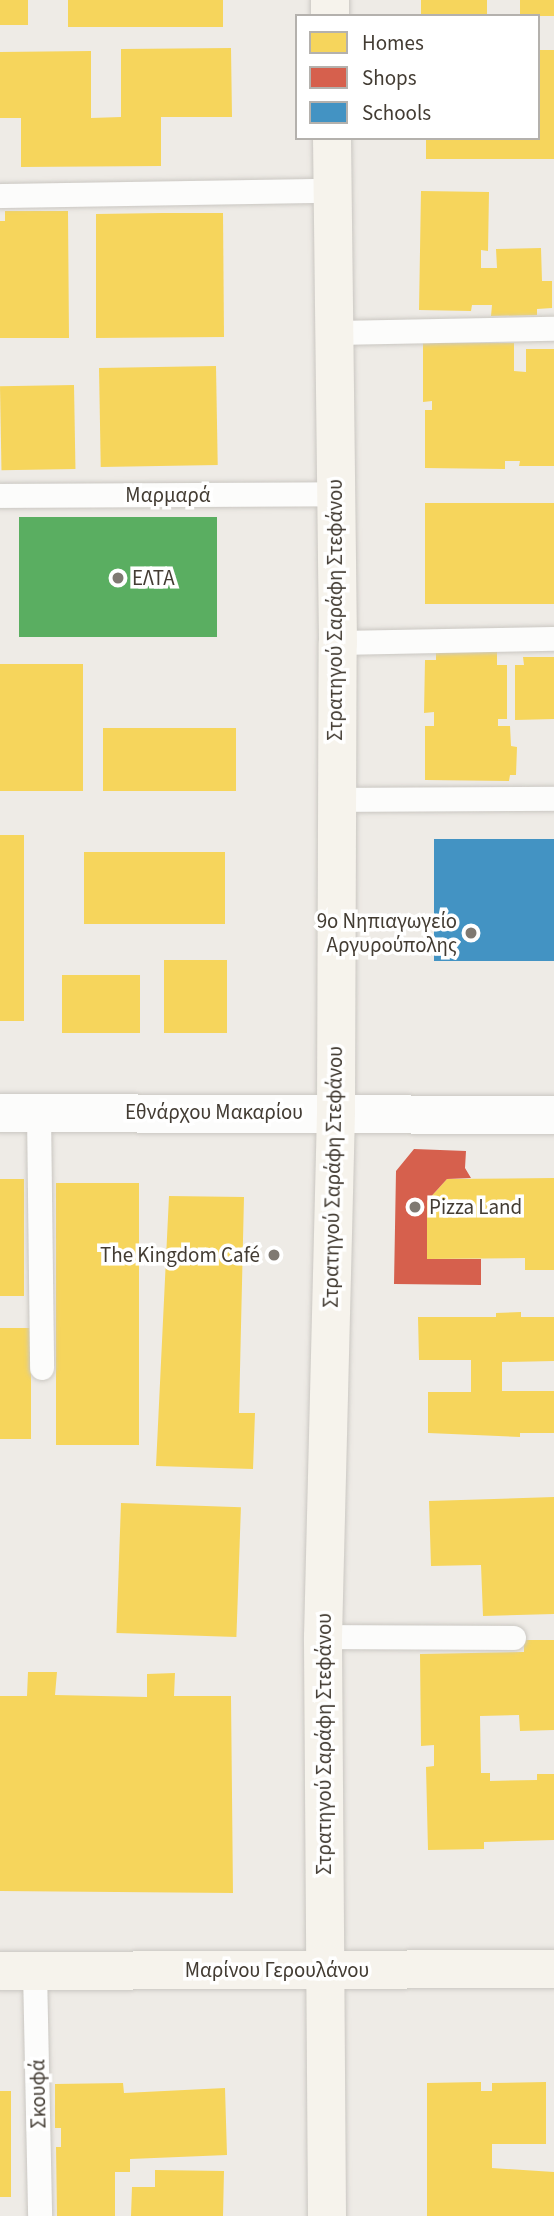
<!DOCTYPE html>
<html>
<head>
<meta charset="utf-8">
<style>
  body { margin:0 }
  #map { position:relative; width:554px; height:2216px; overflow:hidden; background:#eeebe6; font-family:"Source Sans 3",sans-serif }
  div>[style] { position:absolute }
  .homes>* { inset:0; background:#f6d55c; transform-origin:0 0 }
  .shops>* { inset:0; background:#d6604d }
  .schools>* { inset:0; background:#4393c3; transform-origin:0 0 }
  .public>* { inset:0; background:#5aae61; transform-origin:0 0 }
  .roads { filter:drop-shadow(0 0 2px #cac7c2) drop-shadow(0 0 2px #cac7c2) }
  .lane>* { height:24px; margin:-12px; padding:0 12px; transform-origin:12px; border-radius:12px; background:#fcfcfb }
  .street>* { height:38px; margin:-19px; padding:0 19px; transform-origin:19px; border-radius:19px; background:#fcfcfb }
  .secondary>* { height:38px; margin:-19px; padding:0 19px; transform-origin:19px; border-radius:19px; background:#f6f3ec }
  .dots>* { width:19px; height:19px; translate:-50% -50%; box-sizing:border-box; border:4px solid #fff; border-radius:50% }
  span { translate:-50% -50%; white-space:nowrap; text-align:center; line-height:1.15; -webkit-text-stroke:7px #fff; paint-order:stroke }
  .street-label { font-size:21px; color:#433c33 }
  .poi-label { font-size:21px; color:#433c33 }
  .left { translate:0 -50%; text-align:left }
  .right { translate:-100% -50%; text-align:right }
  .legend { position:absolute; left:295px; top:14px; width:245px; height:126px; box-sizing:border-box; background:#fff; border:2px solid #b4b1ad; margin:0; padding:9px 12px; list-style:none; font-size:21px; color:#433c33 }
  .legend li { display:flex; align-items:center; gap:14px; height:35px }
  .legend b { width:35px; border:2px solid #b4b1ad }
</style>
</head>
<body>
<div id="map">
  <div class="homes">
    <div style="left:0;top:0;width:28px;height:25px"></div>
    <div style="left:68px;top:0;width:155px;height:27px"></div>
    <div style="left:421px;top:0;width:66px;height:16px"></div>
    <div style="left:520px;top:0;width:34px;height:16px"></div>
    <div style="clip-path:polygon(231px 48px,232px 117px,161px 117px,161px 166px,21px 167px,21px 118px,0 118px,0 52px,91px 51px,91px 118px,121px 117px,121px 49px)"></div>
    <div style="clip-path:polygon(538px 50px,554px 50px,554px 159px,426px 159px,426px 138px,538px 138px)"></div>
    <div style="clip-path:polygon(421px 191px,489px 192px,488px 251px,481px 250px,481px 268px,497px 268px,496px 249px,541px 248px,542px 281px,552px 281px,552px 308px,537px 309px,537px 315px,491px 316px,492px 305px,472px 305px,471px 311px,419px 310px)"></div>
    <div style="clip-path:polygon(5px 211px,68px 211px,69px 338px,0 338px,0 221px,5px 221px)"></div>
    <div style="clip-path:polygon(162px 213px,223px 213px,224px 337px,96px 338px,96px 214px)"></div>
    <div style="clip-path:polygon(423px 343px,514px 343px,514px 371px,526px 372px,526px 349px,554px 349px,554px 466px,519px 466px,520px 461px,505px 461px,505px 469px,425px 468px,425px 410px,432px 410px,432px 401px,423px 402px)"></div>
    <div style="left:216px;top:366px;width:99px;height:117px;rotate:89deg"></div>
    <div style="left:74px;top:385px;width:84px;height:74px;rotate:89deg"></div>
    <div style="left:554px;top:503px;width:101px;height:129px;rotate:90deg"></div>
    <div style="clip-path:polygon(436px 651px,497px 651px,497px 665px,507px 665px,507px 719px,498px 719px,498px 726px,510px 726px,511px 746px,517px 747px,516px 775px,510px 775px,509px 781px,425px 780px,425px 726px,434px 726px,434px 712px,424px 713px,425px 660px,436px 660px)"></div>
    <div style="clip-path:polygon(523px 657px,554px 657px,554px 719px,515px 720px,515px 665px,524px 665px)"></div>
    <div style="left:0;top:664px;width:83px;height:127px"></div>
    <div style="left:236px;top:728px;width:63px;height:133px;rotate:90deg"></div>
    <div style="left:0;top:835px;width:24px;height:186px"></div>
    <div style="left:225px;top:852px;width:72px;height:141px;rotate:90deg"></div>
    <div style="left:164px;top:960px;width:63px;height:73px"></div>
    <div style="left:140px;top:975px;width:58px;height:78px;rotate:90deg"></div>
    <div style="clip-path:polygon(554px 1178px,554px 1270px,525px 1270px,525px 1258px,427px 1259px,427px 1201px,447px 1179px)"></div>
    <div style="left:0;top:1179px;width:24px;height:117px"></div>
    <div style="left:56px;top:1183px;width:83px;height:262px"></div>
    <div style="clip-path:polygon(169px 1196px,244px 1197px,239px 1413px,255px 1413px,253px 1469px,156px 1466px)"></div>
    <div style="clip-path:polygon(521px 1312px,521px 1317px,554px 1317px,554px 1361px,502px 1362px,502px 1391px,554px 1391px,554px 1433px,520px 1433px,520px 1437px,428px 1433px,428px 1392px,471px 1392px,471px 1360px,419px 1360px,418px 1317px,496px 1317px,496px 1313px)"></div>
    <div style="left:0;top:1328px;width:31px;height:111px"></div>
    <div style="clip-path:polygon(554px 1497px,554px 1614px,483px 1616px,481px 1565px,431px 1566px,429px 1501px)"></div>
    <div style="left:121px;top:1503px;width:120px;height:130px;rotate:2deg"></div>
    <div style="clip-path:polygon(524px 1640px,554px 1640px,554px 1730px,520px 1731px,519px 1715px,480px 1716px,481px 1773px,490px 1773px,490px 1781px,537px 1780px,537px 1774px,554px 1774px,554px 1840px,484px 1842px,484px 1849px,428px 1850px,426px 1767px,434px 1766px,434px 1745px,421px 1746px,420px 1654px,524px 1652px)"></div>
    <div style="clip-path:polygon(28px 1672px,57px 1672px,55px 1695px,147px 1697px,147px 1674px,175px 1673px,174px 1696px,231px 1696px,233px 1893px,0 1891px,0 1696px,27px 1696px)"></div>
    <div style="clip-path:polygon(481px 2082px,481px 2091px,492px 2091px,492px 2083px,546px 2082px,546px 2144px,492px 2144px,492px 2168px,554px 2172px,554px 2216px,427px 2216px,427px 2083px)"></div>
    <div style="clip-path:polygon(123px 2083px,124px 2093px,225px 2088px,227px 2155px,130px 2159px,130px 2172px,115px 2172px,115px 2216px,57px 2216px,56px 2147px,61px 2147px,61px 2128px,55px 2128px,55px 2084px)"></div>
    <div style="left:0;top:2091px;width:11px;height:106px"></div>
    <div style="clip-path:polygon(155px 2170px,224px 2171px,223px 2216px,131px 2216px,132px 2187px,155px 2187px)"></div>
  </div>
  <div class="shops">
    <div style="clip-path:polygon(414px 1149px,466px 1151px,465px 1168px,471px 1178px,447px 1179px,427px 1201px,427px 1259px,481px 1259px,481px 1285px,394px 1284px,396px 1171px)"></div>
  </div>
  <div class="schools">
    <div style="left:434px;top:839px;width:120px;height:122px"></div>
  </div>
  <div class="public">
    <div style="left:217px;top:517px;width:120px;height:198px;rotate:90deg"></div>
  </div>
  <div class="roads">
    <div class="lane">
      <div style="left:0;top:196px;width:333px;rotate:-0.9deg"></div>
      <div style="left:336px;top:333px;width:218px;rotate:-1.1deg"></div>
      <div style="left:0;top:496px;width:335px;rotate:-0.3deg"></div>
      <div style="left:338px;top:643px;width:216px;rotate:-1.1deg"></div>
      <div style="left:334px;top:800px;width:220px;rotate:-0.3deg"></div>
      <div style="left:39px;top:1113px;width:255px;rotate:89.3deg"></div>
      <div style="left:323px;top:1637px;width:191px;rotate:0.3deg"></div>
      <div style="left:35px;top:1971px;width:245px;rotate:88.8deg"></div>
    </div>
    <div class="street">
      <div style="left:0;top:1113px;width:554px;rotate:0.21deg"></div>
    </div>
    <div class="secondary">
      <div style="left:330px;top:0;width:16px;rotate:90deg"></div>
      <div style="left:0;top:1971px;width:554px;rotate:-0.21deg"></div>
      <div style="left:327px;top:2216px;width:579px;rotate:-90.4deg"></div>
      <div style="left:323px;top:1637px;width:525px;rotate:-88.58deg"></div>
      <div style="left:336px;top:1112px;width:469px;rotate:-89.8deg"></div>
      <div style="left:338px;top:643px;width:505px;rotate:-90.68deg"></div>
    </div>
  </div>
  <div class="dots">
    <div style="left:118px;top:578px;background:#7f7972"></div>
    <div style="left:471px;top:933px;background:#7f7972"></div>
    <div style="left:415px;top:1207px;background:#7f7972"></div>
    <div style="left:274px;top:1255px;background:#7f7972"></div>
  </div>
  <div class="street-label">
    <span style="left:168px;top:495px">Μαρμαρά</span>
    <span style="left:335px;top:610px;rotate:-90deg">Στρατηγού Σαράφη Στεφάνου</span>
    <span style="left:214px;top:1112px">Εθνάρχου Μακαρίου</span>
    <span style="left:333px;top:1177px;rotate:-89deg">Στρατηγού Σαράφη Στεφάνου</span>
    <span style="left:324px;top:1744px;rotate:-90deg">Στρατηγού Σαράφη Στεφάνου</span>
    <span style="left:277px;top:1970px">Μαρίνου Γερουλάνου</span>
    <span style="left:38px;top:2094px;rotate:-91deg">Σκουφά</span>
  </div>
  <div class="poi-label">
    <span class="left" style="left:132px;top:578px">ΕΛΤΑ</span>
    <span class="right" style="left:457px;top:933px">9ο Νηπιαγωγείο<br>Αργυρούπολης</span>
    <span class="left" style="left:429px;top:1207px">Pizza Land</span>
    <span class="right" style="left:260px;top:1255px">The Kingdom Café</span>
  </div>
  <ul class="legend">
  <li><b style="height:19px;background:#f6d55c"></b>Homes</li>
  <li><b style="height:19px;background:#d6604d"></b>Shops</li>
  <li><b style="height:19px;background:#4393c3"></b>Schools</li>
  </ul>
</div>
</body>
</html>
